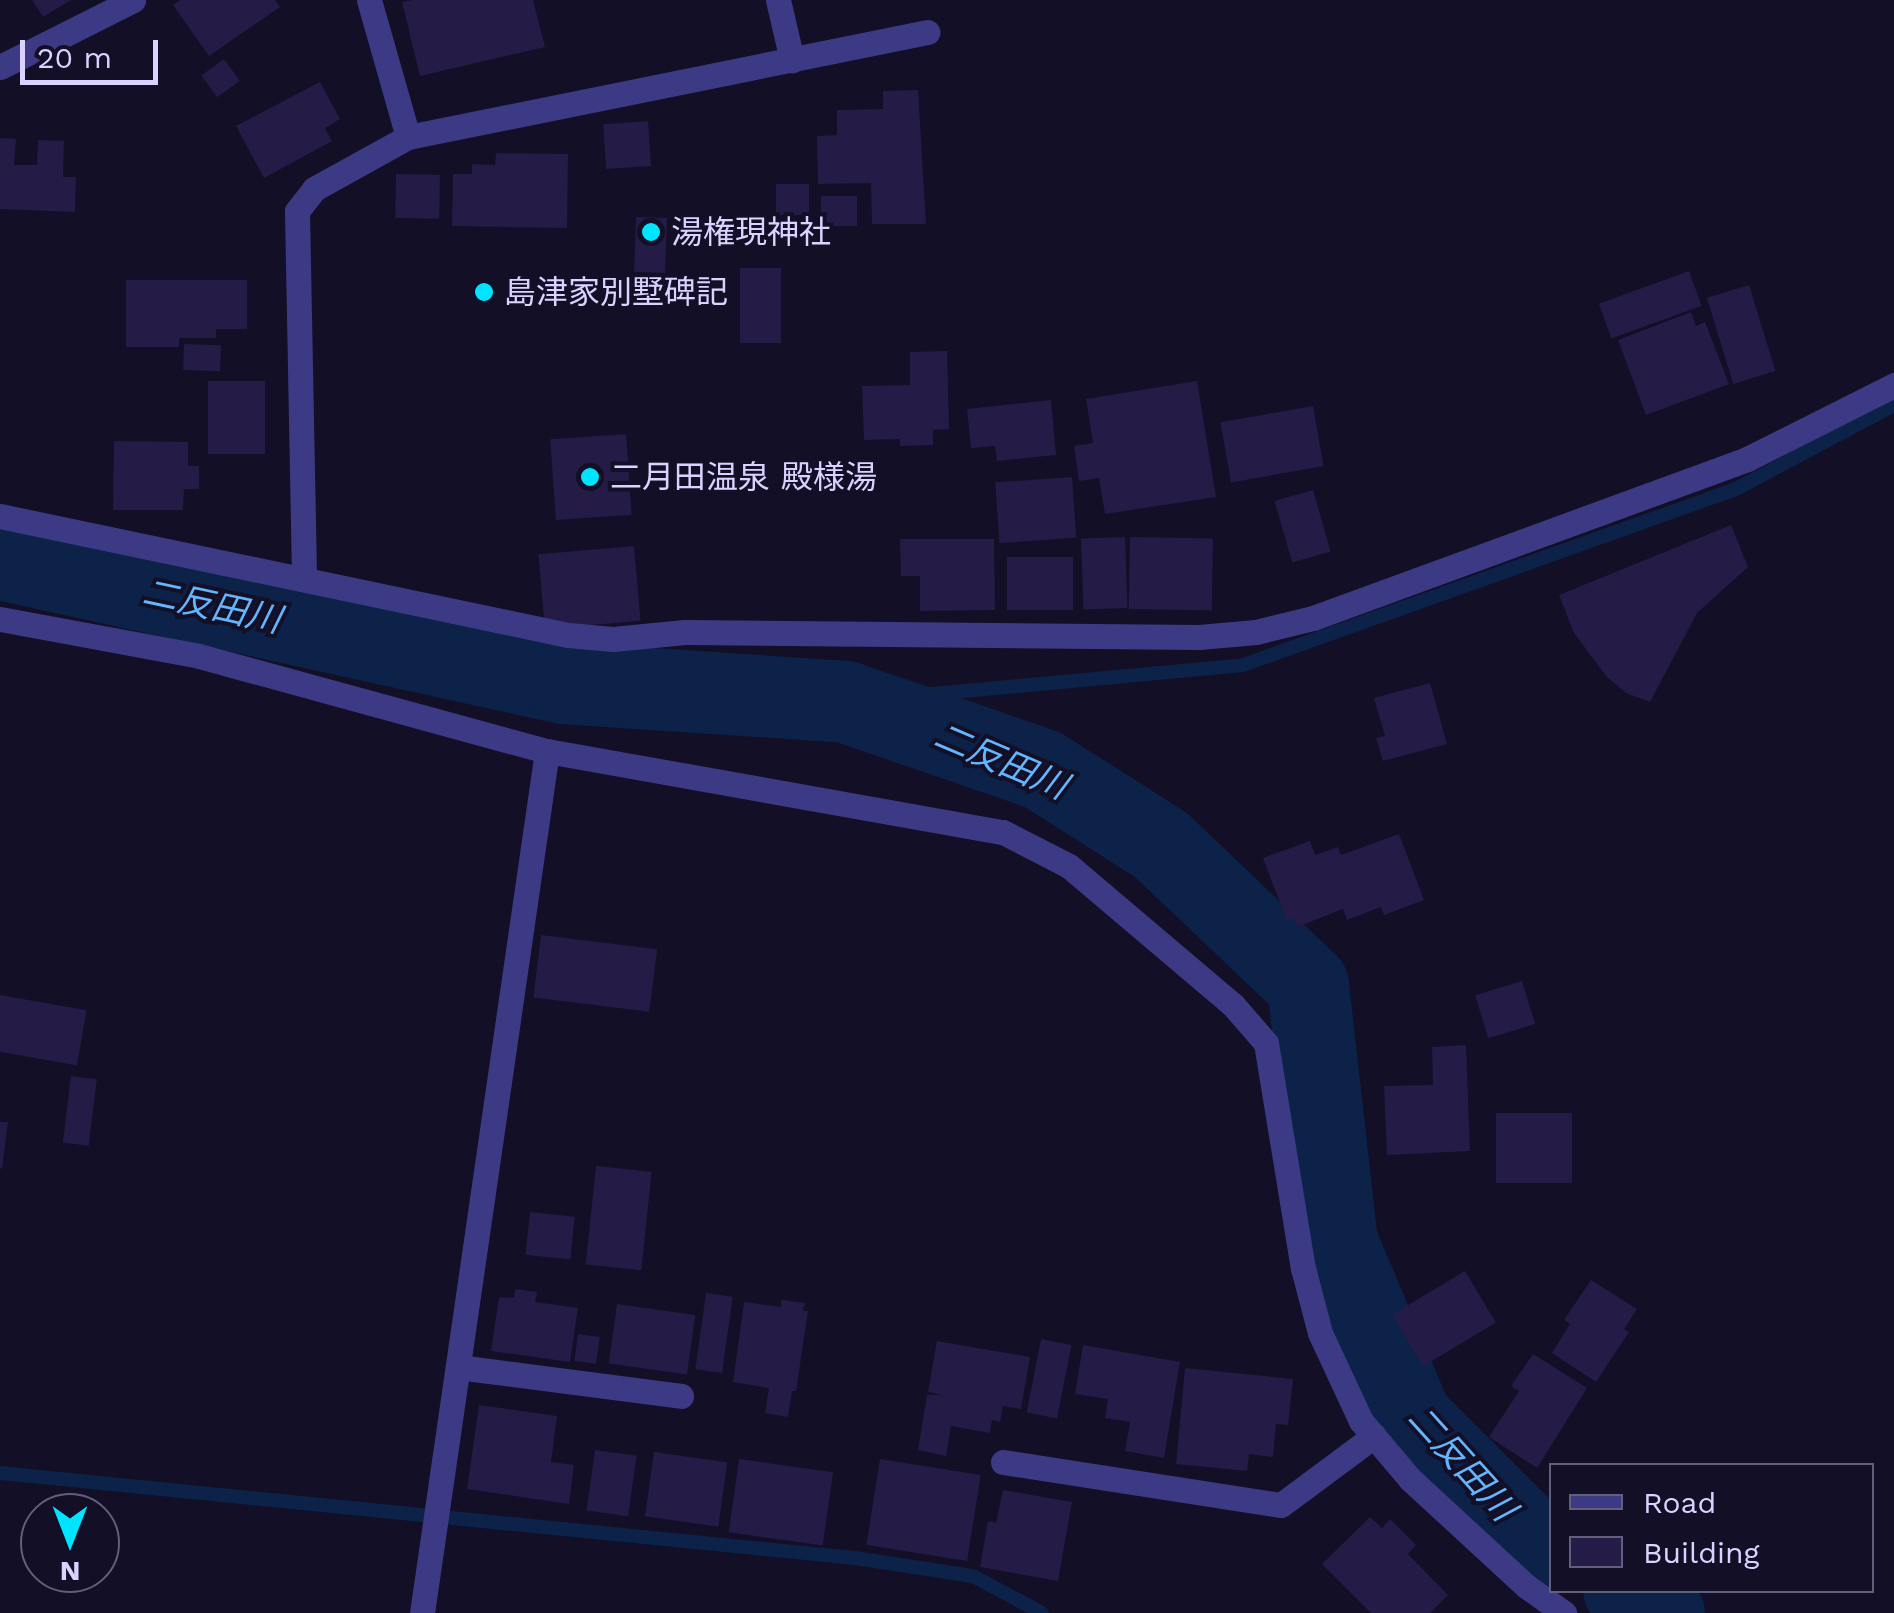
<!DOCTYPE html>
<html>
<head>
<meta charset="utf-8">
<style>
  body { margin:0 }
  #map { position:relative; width:1894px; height:1613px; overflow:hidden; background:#130f26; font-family:"Work Sans","Noto Sans JP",sans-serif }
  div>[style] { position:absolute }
  .stream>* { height:14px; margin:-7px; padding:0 7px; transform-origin:7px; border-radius:7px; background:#0c2248 }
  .river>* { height:82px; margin:-41px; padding:0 41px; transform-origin:41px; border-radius:41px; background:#0c2248 }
  .building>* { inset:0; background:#241b47; transform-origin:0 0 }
  .street>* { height:25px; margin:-12.5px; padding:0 12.5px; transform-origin:12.5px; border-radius:12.5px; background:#3d3a85 }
  .dots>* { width:28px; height:28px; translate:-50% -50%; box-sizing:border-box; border:5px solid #130f26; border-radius:50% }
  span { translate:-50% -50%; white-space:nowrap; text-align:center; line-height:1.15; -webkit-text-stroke:8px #130f26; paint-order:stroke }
  .poi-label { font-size:32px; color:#d9d4ff }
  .left { translate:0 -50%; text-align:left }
  .water-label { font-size:35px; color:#62b6ff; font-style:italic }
  .legend { position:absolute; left:1549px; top:1463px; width:325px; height:130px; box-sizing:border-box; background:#130f26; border:2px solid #625e7d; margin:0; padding:12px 18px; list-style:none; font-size:30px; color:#d9d4ff }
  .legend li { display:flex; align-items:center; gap:20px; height:50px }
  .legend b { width:50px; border:2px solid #625e7d }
  .north { position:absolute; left:20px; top:1493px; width:100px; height:100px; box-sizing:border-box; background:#130f26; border:2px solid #625e7d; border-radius:50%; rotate:180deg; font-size:28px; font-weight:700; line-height:40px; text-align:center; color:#d9d4ff }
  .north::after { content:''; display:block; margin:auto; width:35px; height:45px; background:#00e5ff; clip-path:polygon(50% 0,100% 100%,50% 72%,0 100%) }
  .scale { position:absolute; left:20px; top:40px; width:138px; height:45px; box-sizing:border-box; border:5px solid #d9d4ff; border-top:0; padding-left:12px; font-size:30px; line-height:35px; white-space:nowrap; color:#d9d4ff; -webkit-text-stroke:8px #130f26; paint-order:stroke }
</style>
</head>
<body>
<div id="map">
  <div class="stream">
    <div style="left:846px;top:702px;width:399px;rotate:-5.3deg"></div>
    <div style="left:1243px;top:665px;width:523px;rotate:-19.65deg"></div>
    <div style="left:1736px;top:489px;width:179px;rotate:-28deg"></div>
    <div style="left:0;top:1473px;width:859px;rotate:5.68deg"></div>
    <div style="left:855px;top:1558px;width:119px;rotate:8.7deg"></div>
    <div style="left:973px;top:1576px;width:78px;rotate:28.2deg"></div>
  </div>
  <div class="river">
    <div style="left:0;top:559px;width:576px;rotate:12.42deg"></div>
    <div style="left:563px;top:683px;width:284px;rotate:3.8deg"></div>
    <div style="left:846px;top:702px;width:208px;rotate:19deg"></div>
    <div style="left:1043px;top:770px;width:140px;rotate:32.4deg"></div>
    <div style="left:1161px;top:845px;width:203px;rotate:43.6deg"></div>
    <div style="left:1308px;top:985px;width:259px;rotate:83.6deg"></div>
    <div style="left:1337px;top:1242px;width:191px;rotate:67.2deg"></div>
    <div style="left:1411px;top:1418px;width:171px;rotate:45deg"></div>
    <div style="left:1532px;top:1539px;width:23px;rotate:29deg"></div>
    <div style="left:1624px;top:1590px;width:46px;rotate:29.9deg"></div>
  </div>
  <div class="building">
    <div style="clip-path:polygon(32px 0,71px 0,43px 17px)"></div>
    <div style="clip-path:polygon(180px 0,275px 0,280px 7px,209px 56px,173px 5px)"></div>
    <div style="clip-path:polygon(412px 0,533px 0,545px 47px,420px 76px,402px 2px)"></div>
    <div style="left:224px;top:59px;width:27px;height:28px;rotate:54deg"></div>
    <div style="clip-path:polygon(320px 82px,340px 119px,325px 128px,332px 141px,264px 178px,236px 126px)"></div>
    <div style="clip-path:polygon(918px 90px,926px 224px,872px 224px,871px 183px,818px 184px,817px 136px,837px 135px,837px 110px,883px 109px,883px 91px)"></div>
    <div style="left:648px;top:121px;width:45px;height:45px;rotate:86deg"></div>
    <div style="clip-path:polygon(0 138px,16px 139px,14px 165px,37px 165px,38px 140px,64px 141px,63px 177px,76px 177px,75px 212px,0 209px)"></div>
    <div style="clip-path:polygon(496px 153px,568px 154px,567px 228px,452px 226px,453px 174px,472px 174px,472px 164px,495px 165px)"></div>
    <div style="left:396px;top:174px;width:44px;height:44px;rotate:1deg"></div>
    <div style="left:776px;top:184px;width:33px;height:31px"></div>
    <div style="left:821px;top:196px;width:36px;height:30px"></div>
    <div style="left:636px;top:217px;width:31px;height:55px;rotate:2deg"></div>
    <div style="left:781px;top:268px;width:75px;height:41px;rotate:90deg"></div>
    <div style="left:1689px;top:271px;width:37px;height:96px;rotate:70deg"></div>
    <div style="clip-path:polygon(126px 280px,247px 280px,247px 329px,216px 329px,216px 338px,179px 338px,179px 347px,126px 347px)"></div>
    <div style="left:1749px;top:285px;width:90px;height:44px;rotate:73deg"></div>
    <div style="clip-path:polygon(1691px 312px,1696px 326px,1705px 322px,1729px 384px,1646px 415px,1618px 340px)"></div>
    <div style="left:184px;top:344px;width:37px;height:26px;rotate:2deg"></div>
    <div style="clip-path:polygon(947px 351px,949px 429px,933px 430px,933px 445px,900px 446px,900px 439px,864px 440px,862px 386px,910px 385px,910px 352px)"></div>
    <div style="left:208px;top:381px;width:57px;height:73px"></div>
    <div style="clip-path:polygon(1197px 381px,1216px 497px,1105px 514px,1099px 478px,1079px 481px,1074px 446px,1093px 443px,1086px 399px)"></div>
    <div style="clip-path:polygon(1051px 400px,1056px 455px,997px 461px,995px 446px,971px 448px,967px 409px)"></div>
    <div style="left:1313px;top:406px;width:61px;height:94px;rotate:80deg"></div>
    <div style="left:626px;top:434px;width:81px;height:76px;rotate:86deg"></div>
    <div style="clip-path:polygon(114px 441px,188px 442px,188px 466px,199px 466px,199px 489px,184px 489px,183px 510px,113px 510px)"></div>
    <div style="left:1072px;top:477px;width:61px;height:77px;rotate:86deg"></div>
    <div style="left:1313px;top:490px;width:64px;height:40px;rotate:74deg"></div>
    <div style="clip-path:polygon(1731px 525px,1748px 567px,1697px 613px,1650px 702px,1626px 693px,1606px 676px,1574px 633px,1559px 595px)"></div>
    <div style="left:1125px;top:537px;width:71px;height:44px;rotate:88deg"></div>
    <div style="left:1130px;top:537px;width:83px;height:72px;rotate:1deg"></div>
    <div style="clip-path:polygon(900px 539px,994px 539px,995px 610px,920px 611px,920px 576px,901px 576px)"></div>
    <div style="left:634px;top:546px;width:75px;height:96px;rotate:85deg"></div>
    <div style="left:1007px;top:557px;width:66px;height:53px"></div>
    <div style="clip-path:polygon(1430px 683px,1447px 744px,1383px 761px,1376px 738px,1385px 736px,1374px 698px)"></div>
    <div style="clip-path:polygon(1399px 834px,1424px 900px,1384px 915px,1381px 907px,1347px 920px,1343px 909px,1297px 927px,1294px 918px,1287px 921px,1263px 858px,1310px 841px,1315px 855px,1338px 847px,1341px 855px)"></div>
    <div style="left:541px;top:935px;width:117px;height:63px;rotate:7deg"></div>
    <div style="left:1522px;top:981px;width:45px;height:49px;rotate:73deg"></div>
    <div style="left:0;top:995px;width:88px;height:56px;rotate:10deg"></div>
    <div style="clip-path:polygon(1466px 1045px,1470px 1151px,1387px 1155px,1384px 1086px,1433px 1085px,1432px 1047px)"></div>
    <div style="left:71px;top:1076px;width:26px;height:67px;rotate:7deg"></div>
    <div style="left:1496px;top:1113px;width:76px;height:70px"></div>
    <div style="clip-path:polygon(0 1122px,8px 1122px,2px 1169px,0 1168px)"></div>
    <div style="left:596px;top:1166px;width:56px;height:99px;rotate:6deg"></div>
    <div style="left:530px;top:1212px;width:45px;height:43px;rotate:6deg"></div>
    <div style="left:1465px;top:1271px;width:60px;height:85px;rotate:59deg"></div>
    <div style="clip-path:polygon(1591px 1280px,1637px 1309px,1624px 1329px,1629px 1332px,1596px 1382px,1552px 1353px,1570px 1324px,1564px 1320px)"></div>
    <div style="clip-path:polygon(515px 1289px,537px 1292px,535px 1302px,578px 1308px,570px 1362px,491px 1351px,499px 1297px,514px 1298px)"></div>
    <div style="left:706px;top:1293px;width:27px;height:77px;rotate:8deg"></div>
    <div style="clip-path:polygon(781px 1300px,805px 1303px,803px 1311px,808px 1311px,796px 1391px,792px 1391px,788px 1417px,765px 1413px,769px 1388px,733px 1382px,744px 1302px,781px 1307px)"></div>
    <div style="left:617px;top:1304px;width:79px;height:60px;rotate:8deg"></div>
    <div style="left:578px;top:1334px;width:22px;height:27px;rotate:8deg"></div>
    <div style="left:1041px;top:1339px;width:31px;height:75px;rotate:11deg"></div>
    <div style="clip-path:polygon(937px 1341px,1030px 1357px,1021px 1409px,1003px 1406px,1000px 1422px,992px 1420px,990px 1433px,951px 1426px,946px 1456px,918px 1450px,927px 1395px,942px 1395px,928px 1392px)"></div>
    <div style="clip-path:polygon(1083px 1345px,1180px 1362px,1164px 1458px,1125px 1451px,1130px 1422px,1105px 1418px,1108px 1399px,1075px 1394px)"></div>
    <div style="clip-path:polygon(1533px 1354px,1587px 1388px,1537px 1468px,1489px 1437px,1519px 1391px,1511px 1386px)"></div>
    <div style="clip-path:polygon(1185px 1368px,1293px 1379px,1288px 1425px,1276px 1424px,1273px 1457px,1249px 1454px,1247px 1471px,1176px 1464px)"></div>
    <div style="clip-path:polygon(479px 1405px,557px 1416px,551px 1462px,574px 1465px,569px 1504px,467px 1489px)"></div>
    <div style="left:595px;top:1450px;width:42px;height:61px;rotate:8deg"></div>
    <div style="left:654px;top:1452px;width:74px;height:65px;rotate:8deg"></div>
    <div style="left:739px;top:1459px;width:95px;height:74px;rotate:8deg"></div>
    <div style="left:880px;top:1459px;width:102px;height:87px;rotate:9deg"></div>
    <div style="clip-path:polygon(1003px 1490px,1072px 1502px,1058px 1581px,980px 1567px,988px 1521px,996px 1523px)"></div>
    <div style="clip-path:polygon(1370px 1517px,1382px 1528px,1390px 1519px,1416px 1545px,1408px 1554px,1448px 1595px,1430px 1613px,1371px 1613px,1322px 1564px)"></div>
  </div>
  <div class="street">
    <div style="left:778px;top:0;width:62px;rotate:76.9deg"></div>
    <div style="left:0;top:67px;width:149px;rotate:-26.7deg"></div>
    <div style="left:408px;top:137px;width:530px;rotate:-11.42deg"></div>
    <div style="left:0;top:516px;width:580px;rotate:11.83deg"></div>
    <div style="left:568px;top:635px;width:45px;rotate:5.1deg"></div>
    <div style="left:613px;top:639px;width:72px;rotate:-5.6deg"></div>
    <div style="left:685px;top:632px;width:514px;rotate:0.56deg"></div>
    <div style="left:1199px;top:637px;width:57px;rotate:-5deg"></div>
    <div style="left:1256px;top:632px;width:59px;rotate:-13.8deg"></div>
    <div style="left:1313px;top:618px;width:462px;rotate:-20.1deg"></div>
    <div style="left:1747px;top:459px;width:165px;rotate:-26.7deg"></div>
    <div style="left:304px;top:576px;width:365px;rotate:-91.1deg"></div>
    <div style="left:297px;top:211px;width:28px;rotate:-52deg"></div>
    <div style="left:314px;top:189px;width:107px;rotate:-29deg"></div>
    <div style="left:408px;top:137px;width:142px;rotate:-105.9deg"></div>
    <div style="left:0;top:619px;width:202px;rotate:10.5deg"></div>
    <div style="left:199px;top:656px;width:361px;rotate:15.3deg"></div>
    <div style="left:547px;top:751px;width:463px;rotate:10.1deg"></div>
    <div style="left:1003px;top:832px;width:74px;rotate:27.3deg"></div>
    <div style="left:1069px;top:866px;width:215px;rotate:40.3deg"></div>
    <div style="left:1233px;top:1005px;width:50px;rotate:49deg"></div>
    <div style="left:1266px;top:1043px;width:228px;rotate:80.7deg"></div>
    <div style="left:1303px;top:1268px;width:67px;rotate:75.3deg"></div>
    <div style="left:1320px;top:1333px;width:97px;rotate:65deg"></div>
    <div style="left:1361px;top:1421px;width:76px;rotate:49.8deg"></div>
    <div style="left:1410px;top:1479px;width:158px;rotate:42.7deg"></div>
    <div style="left:1526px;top:1586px;width:47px;rotate:35.4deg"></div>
    <div style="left:458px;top:1367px;width:225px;rotate:7.4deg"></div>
    <div style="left:1003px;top:1462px;width:281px;rotate:8.8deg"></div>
    <div style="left:1281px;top:1505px;width:116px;rotate:-36.6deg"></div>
    <div style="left:422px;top:1613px;width:871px;rotate:-81.75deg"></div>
  </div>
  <div class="dots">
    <div style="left:651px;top:232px;background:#00e5ff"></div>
    <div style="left:484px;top:292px;background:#00e5ff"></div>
    <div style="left:590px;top:477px;background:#00e5ff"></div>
  </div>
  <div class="poi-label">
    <span class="left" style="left:671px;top:232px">湯権現神社</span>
    <span class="left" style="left:504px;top:292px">島津家別墅碑記</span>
    <span class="left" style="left:610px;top:477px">二月田温泉 殿様湯</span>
  </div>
  <div class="water-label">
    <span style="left:212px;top:606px;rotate:12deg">二反田川</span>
    <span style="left:1001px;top:761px;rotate:23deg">二反田川</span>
    <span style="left:1462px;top:1463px;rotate:48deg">二反田川</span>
  </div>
  <ul class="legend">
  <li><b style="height:12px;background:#3d3a85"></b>Road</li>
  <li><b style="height:28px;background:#241b47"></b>Building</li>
  </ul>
  <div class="north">N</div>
  <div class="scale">20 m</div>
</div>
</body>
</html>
